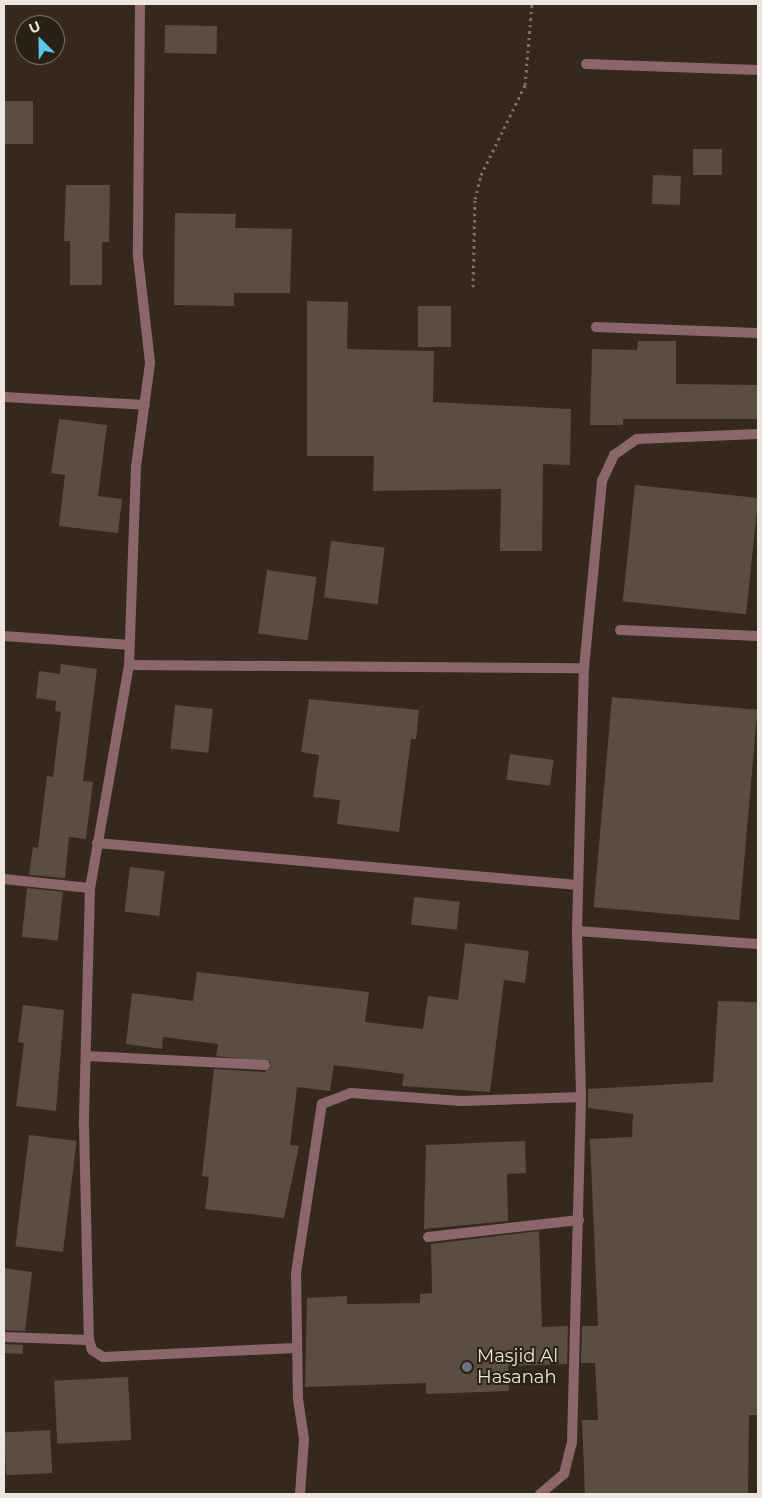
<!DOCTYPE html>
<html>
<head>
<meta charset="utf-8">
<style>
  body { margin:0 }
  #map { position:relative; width:762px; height:1498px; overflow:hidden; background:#35291e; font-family:Montserrat,sans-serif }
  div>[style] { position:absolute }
  .building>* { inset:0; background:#5a4d41; transform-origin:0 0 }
  .path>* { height:3px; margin-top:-1.5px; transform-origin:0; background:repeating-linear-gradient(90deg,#7d7269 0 2.5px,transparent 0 6.5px) }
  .minor>* { height:10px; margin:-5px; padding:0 5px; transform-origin:5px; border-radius:5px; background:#8b666a }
  .dots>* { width:14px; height:14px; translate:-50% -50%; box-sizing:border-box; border:2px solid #2b2014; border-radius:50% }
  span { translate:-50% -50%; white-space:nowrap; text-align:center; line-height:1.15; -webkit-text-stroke:4px #2b2014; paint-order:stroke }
  .poi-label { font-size:18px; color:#ede5de }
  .left { translate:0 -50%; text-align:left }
  .frame { position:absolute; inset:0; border:5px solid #ede5de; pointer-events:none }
  .north { position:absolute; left:15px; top:15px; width:50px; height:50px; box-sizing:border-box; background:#2b2014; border:1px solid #796f65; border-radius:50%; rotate:337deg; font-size:14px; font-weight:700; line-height:20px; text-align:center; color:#ede5de }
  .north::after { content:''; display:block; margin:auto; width:18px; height:22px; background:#5ac8e6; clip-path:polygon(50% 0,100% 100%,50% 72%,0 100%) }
</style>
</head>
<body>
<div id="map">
  <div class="building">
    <div style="left:165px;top:25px;width:52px;height:28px;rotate:1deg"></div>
    <div style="left:4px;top:101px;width:29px;height:43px"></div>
    <div style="left:693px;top:149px;width:29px;height:26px"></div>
    <div style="left:653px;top:175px;width:28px;height:29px;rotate:2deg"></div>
    <div style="clip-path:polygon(66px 185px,110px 185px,109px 242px,102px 242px,102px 285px,70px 285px,70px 241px,64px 241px)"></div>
    <div style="clip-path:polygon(175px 213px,236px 214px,235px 228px,292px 229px,290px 293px,234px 293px,234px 306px,174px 305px)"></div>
    <div style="clip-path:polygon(307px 301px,348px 302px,347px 349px,434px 351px,433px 402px,571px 409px,570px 465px,543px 464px,542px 551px,500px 551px,501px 489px,373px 491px,374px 456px,307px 456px)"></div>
    <div style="left:418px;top:306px;width:33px;height:41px"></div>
    <div style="clip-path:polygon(638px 341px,676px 341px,676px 384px,758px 385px,758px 419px,623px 419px,623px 425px,590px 425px,592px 349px,637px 350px)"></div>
    <div style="clip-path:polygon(59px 419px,107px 425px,98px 496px,122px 499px,118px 533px,59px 526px,65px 475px,51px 473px)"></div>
    <div style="left:635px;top:485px;width:124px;height:117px;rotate:6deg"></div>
    <div style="left:331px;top:541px;width:54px;height:57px;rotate:7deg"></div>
    <div style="left:267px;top:570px;width:50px;height:64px;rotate:8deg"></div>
    <div style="clip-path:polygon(61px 664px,97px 669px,83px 781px,93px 782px,86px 839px,69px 837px,65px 878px,29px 875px,33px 847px,38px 848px,47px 776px,53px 777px,61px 712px,55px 711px,56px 701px,36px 698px,39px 671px,60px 674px)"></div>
    <div style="left:612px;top:697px;width:146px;height:211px;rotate:5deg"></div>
    <div style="clip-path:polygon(309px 699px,419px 710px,416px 739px,411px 739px,399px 832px,337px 824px,340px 800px,313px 797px,319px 755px,301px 752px)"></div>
    <div style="left:175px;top:705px;width:38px;height:44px;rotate:6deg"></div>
    <div style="left:510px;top:754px;width:44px;height:26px;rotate:8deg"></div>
    <div style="left:130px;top:867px;width:35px;height:45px;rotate:7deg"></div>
    <div style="left:27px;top:888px;width:36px;height:49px;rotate:6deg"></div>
    <div style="left:414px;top:897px;width:46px;height:28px;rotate:6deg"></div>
    <div style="clip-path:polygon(465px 943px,529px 951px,525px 983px,504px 980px,490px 1092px,402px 1086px,404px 1074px,334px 1065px,330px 1091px,297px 1087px,290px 1145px,299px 1146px,284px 1218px,205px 1209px,209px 1177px,202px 1176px,214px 1069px,265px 1072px,271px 1062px,216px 1056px,218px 1044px,163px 1037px,162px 1049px,126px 1044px,132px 993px,193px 1001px,197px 972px,369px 992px,365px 1022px,423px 1029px,428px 996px,458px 1000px)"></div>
    <div style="clip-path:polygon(718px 1001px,758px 1002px,758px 1415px,749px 1415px,748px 1494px,585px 1494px,582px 1420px,598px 1420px,595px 1363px,581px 1363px,582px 1326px,598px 1326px,590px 1139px,632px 1137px,633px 1114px,588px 1108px,588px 1089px,713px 1082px)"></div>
    <div style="clip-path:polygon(23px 1005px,64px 1010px,56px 1111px,16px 1106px,24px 1043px,18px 1042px)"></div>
    <div style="left:29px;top:1135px;width:48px;height:112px;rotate:7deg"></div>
    <div style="clip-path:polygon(525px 1141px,526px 1173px,507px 1174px,508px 1221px,424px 1229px,426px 1145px)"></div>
    <div style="clip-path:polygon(539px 1231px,542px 1327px,568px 1326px,567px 1364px,508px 1366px,509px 1391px,426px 1394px,426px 1383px,305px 1387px,307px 1298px,347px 1296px,347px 1304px,420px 1303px,420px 1294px,432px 1293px,431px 1244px)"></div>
    <div style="clip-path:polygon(4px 1268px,32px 1272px,25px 1331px,4px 1330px)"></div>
    <div style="left:4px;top:1344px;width:19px;height:9px;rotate:3deg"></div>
    <div style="left:128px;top:1377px;width:63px;height:74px;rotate:87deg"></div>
    <div style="left:50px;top:1430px;width:43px;height:46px;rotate:87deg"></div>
  </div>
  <div class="path">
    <div style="left:473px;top:287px;width:88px;rotate:-88.7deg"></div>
    <div style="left:475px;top:199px;width:25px;rotate:-76deg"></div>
    <div style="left:481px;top:175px;width:100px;rotate:-63.9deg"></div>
    <div style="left:525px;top:85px;width:81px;rotate:-85.1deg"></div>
  </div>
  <div class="minor">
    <div style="left:140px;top:4px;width:253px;rotate:90.5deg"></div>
    <div style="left:138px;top:257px;width:107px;rotate:83.5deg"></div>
    <div style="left:150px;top:363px;width:105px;rotate:97.7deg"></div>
    <div style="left:136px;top:467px;width:198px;rotate:92deg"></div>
    <div style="left:129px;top:665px;width:226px;rotate:99.9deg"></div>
    <div style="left:90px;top:888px;width:237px;rotate:91.5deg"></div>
    <div style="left:84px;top:1125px;width:215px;rotate:88.7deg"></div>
    <div style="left:89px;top:1340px;width:10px;rotate:73deg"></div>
    <div style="left:92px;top:1350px;width:13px;rotate:32deg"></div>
    <div style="left:103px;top:1357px;width:193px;rotate:-2.7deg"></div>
    <div style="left:586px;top:64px;width:172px;rotate:2deg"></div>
    <div style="left:596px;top:327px;width:162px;rotate:2.1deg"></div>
    <div style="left:4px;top:397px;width:141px;rotate:3.2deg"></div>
    <div style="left:620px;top:630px;width:138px;rotate:2.5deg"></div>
    <div style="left:4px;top:636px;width:126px;rotate:4.1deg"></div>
    <div style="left:129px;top:665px;width:455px;rotate:0.4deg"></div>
    <div style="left:97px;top:843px;width:483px;rotate:5deg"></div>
    <div style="left:4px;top:879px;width:86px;rotate:6deg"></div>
    <div style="left:577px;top:931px;width:181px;rotate:4.1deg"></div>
    <div style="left:87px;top:1056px;width:178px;rotate:2.9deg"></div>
    <div style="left:428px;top:1237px;width:152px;rotate:-6.4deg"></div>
    <div style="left:4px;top:1337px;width:85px;rotate:2deg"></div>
    <div style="left:300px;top:1494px;width:55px;rotate:-85.8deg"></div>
    <div style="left:304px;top:1439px;width:40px;rotate:-98.5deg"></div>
    <div style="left:298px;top:1399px;width:126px;rotate:-90.9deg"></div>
    <div style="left:296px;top:1273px;width:171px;rotate:-81.3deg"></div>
    <div style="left:322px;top:1104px;width:31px;rotate:-21deg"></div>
    <div style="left:351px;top:1093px;width:110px;rotate:4.2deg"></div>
    <div style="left:461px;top:1101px;width:120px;rotate:-1.9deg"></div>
    <div style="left:540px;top:1494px;width:31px;rotate:-40deg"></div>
    <div style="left:564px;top:1474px;width:33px;rotate:-76deg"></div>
    <div style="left:572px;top:1442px;width:345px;rotate:-88.5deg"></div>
    <div style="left:581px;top:1097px;width:166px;rotate:-91.4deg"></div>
    <div style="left:577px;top:931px;width:263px;rotate:-88.5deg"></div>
    <div style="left:584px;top:668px;width:188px;rotate:-84.5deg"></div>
    <div style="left:602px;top:481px;width:29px;rotate:-65deg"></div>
    <div style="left:614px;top:455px;width:28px;rotate:-35deg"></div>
    <div style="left:637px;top:439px;width:121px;rotate:-2.4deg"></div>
  </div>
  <div class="dots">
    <div style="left:467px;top:1367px;background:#6b7280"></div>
  </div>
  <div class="poi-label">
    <span class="left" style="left:477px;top:1367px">Masjid Al<br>Hasanah</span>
  </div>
  <div class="frame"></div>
  <div class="north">U</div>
</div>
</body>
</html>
